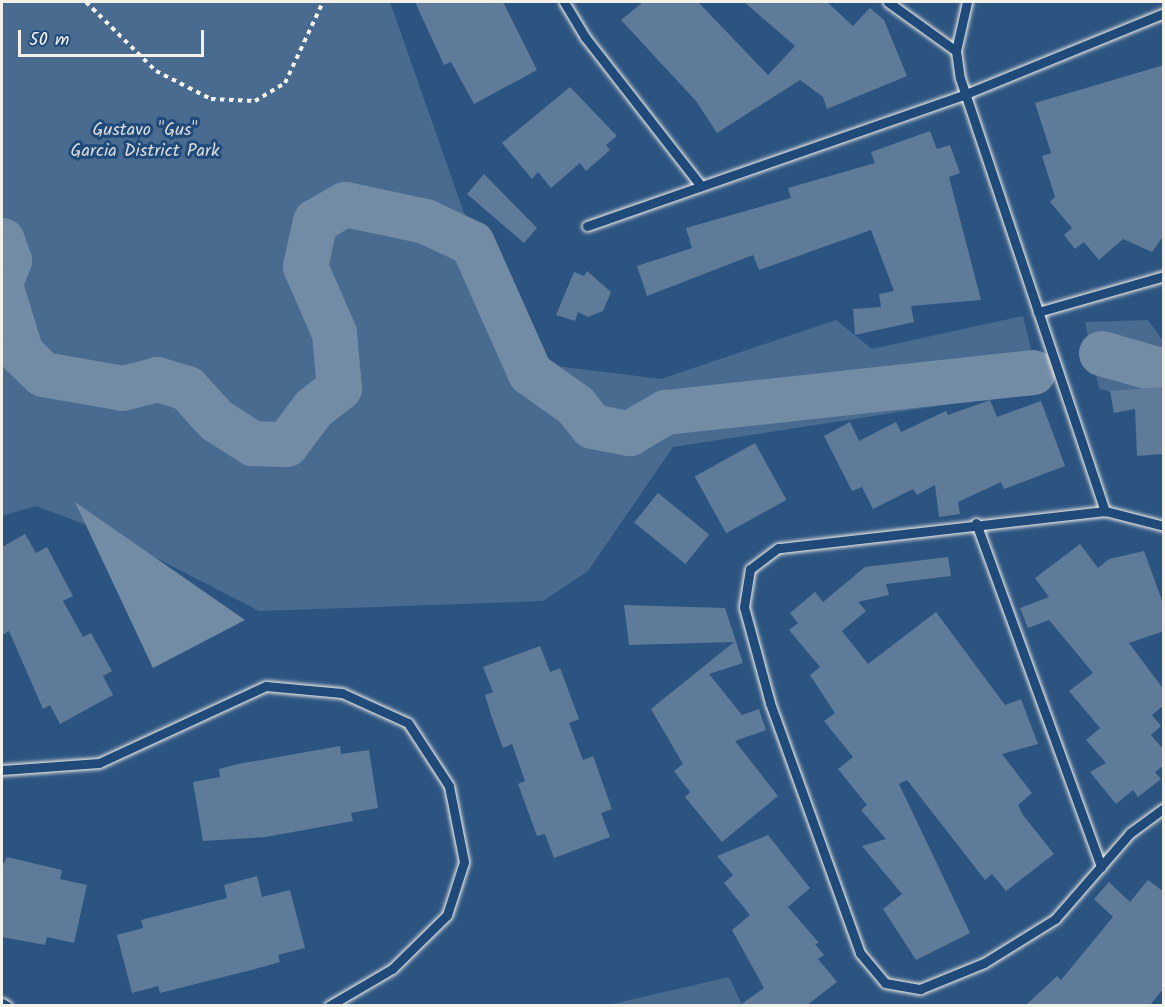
<!DOCTYPE html>
<html>
<head>
<meta charset="utf-8">
<style>
  body { margin:0 }
  #map { position:relative; width:1165px; height:1007px; overflow:hidden; background:#2c5481; font-family:Kalam,sans-serif }
  div>[style] { position:absolute }
  .green>* { inset:0; background:#496b90 }
  .water>* { inset:0; background:#738ca6 }
  .river>* { height:45px; margin:-22.5px; padding:0 22.5px; transform-origin:22.5px; border-radius:22.5px; background:#738ca6 }
  .building>* { inset:0; background:#5e7b9a; transform-origin:0 0 }
  .path>* { height:4px; margin-top:-2px; transform-origin:0; background:repeating-linear-gradient(90deg,#f4f1e8 0 4.5px,transparent 0 9px) }
  .roads { filter:drop-shadow(0 0 2px #f4f1e8) drop-shadow(0 0 2px #f4f1e8) }
  .service>* { height:9px; margin:-4.5px; padding:0 4.5px; transform-origin:4.5px; border-radius:4.5px; background:#1f4a7a }
  span { translate:-50% -50%; white-space:nowrap; text-align:center; line-height:1.15; -webkit-text-stroke:6px #1f4a7a; paint-order:stroke }
  .park-label { font-size:18px; color:#dadddb }
  .frame { position:absolute; inset:0; border:3px solid #f4f1e8; pointer-events:none }
  .scale { position:absolute; left:18px; top:30px; width:186px; height:27px; box-sizing:border-box; border:3px solid #f4f1e8; border-top:0; padding-left:8px; font-size:18px; line-height:21px; white-space:nowrap; color:#f4f1e8; -webkit-text-stroke:4px #1f4a7a; paint-order:stroke }
</style>
</head>
<body>
<div id="map">
  <div class="green">
    <div style="clip-path:polygon(2px 2px,390px 2px,516px 361px,661px 379px,836px 320px,872px 349px,1023px 316px,1041px 390px,673px 447px,588px 571px,543px 601px,259px 611px,108px 533px,36px 506px,2px 516px)"></div>
    <div style="clip-path:polygon(1148px 320px,1163px 341px,1163px 404px,1099px 389px,1085px 322px)"></div>
    <div style="clip-path:polygon(729px 977px,742px 1005px,604px 1006px)"></div>
  </div>
  <div class="water">
    <div style="clip-path:polygon(75px 502px,245px 620px,153px 668px)"></div>
  </div>
  <div class="river">
    <div style="left:2px;top:240px;width:21px;rotate:71deg"></div>
    <div style="left:9px;top:260px;width:19px;rotate:111deg"></div>
    <div style="left:2px;top:291px;width:65px;rotate:73deg"></div>
    <div style="left:21px;top:353px;width:30px;rotate:44deg"></div>
    <div style="left:43px;top:374px;width:80px;rotate:10deg"></div>
    <div style="left:122px;top:388px;width:36px;rotate:-14deg"></div>
    <div style="left:157px;top:379px;width:31px;rotate:17deg"></div>
    <div style="left:187px;top:388px;width:43px;rotate:47.8deg"></div>
    <div style="left:216px;top:420px;width:43px;rotate:32.6deg"></div>
    <div style="left:252px;top:443px;width:34px;rotate:2deg"></div>
    <div style="left:286px;top:444px;width:45px;rotate:-53.1deg"></div>
    <div style="left:313px;top:408px;width:33px;rotate:-38deg"></div>
    <div style="left:339px;top:388px;width:55px;rotate:-95.2deg"></div>
    <div style="left:334px;top:333px;width:73px;rotate:-113.4deg"></div>
    <div style="left:305px;top:266px;width:46px;rotate:-77.5deg"></div>
    <div style="left:315px;top:221px;width:34px;rotate:-30deg"></div>
    <div style="left:345px;top:204px;width:82px;rotate:12deg"></div>
    <div style="left:425px;top:221px;width:52px;rotate:25.1deg"></div>
    <div style="left:472px;top:243px;width:142px;rotate:66deg"></div>
    <div style="left:530px;top:373px;width:55px;rotate:35.4deg"></div>
    <div style="left:575px;top:405px;width:27px;rotate:51deg"></div>
    <div style="left:592px;top:426px;width:38px;rotate:11deg"></div>
    <div style="left:629px;top:433px;width:42px;rotate:-30.3deg"></div>
    <div style="left:665px;top:412px;width:370px;rotate:-6.2deg"></div>
    <div style="left:1101px;top:353px;width:66px;rotate:15.9deg"></div>
  </div>
  <div class="building">
    <div style="clip-path:polygon(415px 2px,503px 2px,537px 70px,474px 104px,451px 62px,444px 65px)"></div>
    <div style="clip-path:polygon(643px 2px,698px 2px,768px 75px,795px 46px,744px 2px,827px 2px,853px 26px,870px 8px,884px 20px,907px 76px,827px 109px,823px 97px,800px 80px,717px 133px,696px 101px,621px 20px)"></div>
    <div style="clip-path:polygon(1164px 65px,1164px 235px,1152px 252px,1123px 239px,1099px 260px,1084px 242px,1075px 249px,1064px 235px,1072px 228px,1050px 202px,1055px 197px,1042px 156px,1051px 153px,1035px 103px)"></div>
    <div style="clip-path:polygon(570px 87px,617px 136px,606px 145px,610px 150px,586px 171px,580px 163px,551px 188px,538px 172px,532px 179px,502px 143px)"></div>
    <div style="clip-path:polygon(930px 131px,937px 149px,950px 145px,960px 173px,949px 177px,981px 300px,911px 306px,914px 322px,855px 335px,853px 309px,881px 307px,879px 294px,894px 291px,871px 230px,759px 270px,753px 255px,647px 296px,637px 266px,692px 248px,686px 228px,791px 198px,788px 188px,875px 163px,871px 152px)"></div>
    <div style="clip-path:polygon(484px 174px,537px 228px,524px 243px,467px 194px)"></div>
    <div style="clip-path:polygon(587px 271px,611px 292px,603px 311px,588px 317px,578px 312px,575px 321px,556px 315px,574px 272px,584px 276px)"></div>
    <div style="clip-path:polygon(1164px 387px,1164px 454px,1137px 456px,1135px 409px,1114px 413px,1110px 391px)"></div>
    <div style="clip-path:polygon(990px 400px,997px 417px,1041px 401px,1065px 466px,1004px 489px,1001px 482px,958px 502px,960px 514px,939px 517px,935px 485px,917px 495px,913px 489px,873px 509px,862px 487px,852px 491px,824px 436px,850px 422px,859px 441px,896px 422px,901px 432px,946px 411px,948px 415px)"></div>
    <div style="left:755px;top:443px;width:65px;height:69px;rotate:61deg"></div>
    <div style="left:658px;top:493px;width:66px;height:38px;rotate:39deg"></div>
    <div style="clip-path:polygon(25px 534px,36px 553px,47px 547px,73px 596px,63px 601px,83px 637px,91px 633px,112px 671px,103px 676px,113px 695px,60px 724px,50px 705px,43px 709px,9px 631px,2px 635px,2px 547px)"></div>
    <div style="clip-path:polygon(1080px 544px,1098px 568px,1109px 559px,1144px 551px,1164px 606px,1164px 631px,1129px 643px,1164px 690px,1164px 705px,1152px 715px,1161px 726px,1151px 735px,1164px 750px,1164px 765px,1155px 772px,1161px 779px,1138px 797px,1133px 790px,1116px 804px,1090px 772px,1106px 763px,1086px 740px,1100px 728px,1069px 691px,1093px 673px,1049px 620px,1028px 628px,1020px 608px,1049px 597px,1035px 578px)"></div>
    <div style="clip-path:polygon(948px 557px,951px 576px,886px 584px,889px 595px,858px 602px,866px 611px,842px 631px,868px 664px,936px 612px,1005px 705px,1021px 699px,1038px 744px,1002px 754px,1032px 793px,1018px 805px,1023px 815px,1054px 854px,1006px 891px,992px 874px,985px 880px,907px 780px,899px 784px,970px 933px,916px 960px,883px 909px,902px 894px,862px 846px,886px 839px,861px 810px,867px 805px,838px 769px,853px 757px,824px 721px,835px 713px,810px 675px,820px 667px,789px 630px,798px 623px,790px 613px,815px 592px,823px 602px,865px 567px)"></div>
    <div style="clip-path:polygon(624px 605px,725px 608px,743px 663px,709px 674px,742px 715px,759px 709px,766px 730px,735px 741px,778px 796px,722px 842px,685px 797px,690px 792px,674px 771px,683px 764px,651px 709px,734px 642px,629px 645px)"></div>
    <div style="clip-path:polygon(540px 646px,550px 672px,560px 668px,579px 719px,569px 723px,583px 760px,593px 756px,612px 809px,601px 813px,610px 837px,554px 858px,545px 834px,537px 836px,518px 784px,525px 781px,512px 744px,503px 748px,491px 715px,485px 695px,493px 692px,483px 667px)"></div>
    <div style="clip-path:polygon(340px 746px,341px 754px,369px 750px,378px 808px,351px 813px,353px 821px,266px 837px,203px 841px,193px 782px,220px 777px,219px 769px,238px 764px)"></div>
    <div style="clip-path:polygon(768px 835px,810px 888px,788px 907px,819px 943px,815px 944px,824px 955px,818px 959px,837px 982px,807px 1005px,740px 1005px,764px 988px,732px 930px,750px 915px,724px 883px,733px 875px,717px 856px)"></div>
    <div style="clip-path:polygon(7px 857px,62px 870px,60px 879px,87px 885px,74px 943px,47px 937px,45px 945px,2px 937px,2px 867px)"></div>
    <div style="clip-path:polygon(257px 876px,262px 897px,290px 890px,305px 948px,278px 955px,280px 962px,259px 968px,160px 993px,158px 986px,132px 993px,117px 935px,143px 928px,141px 920px,227px 898px,224px 885px)"></div>
    <div style="clip-path:polygon(1148px 880px,1164px 892px,1164px 988px,1150px 1005px,1026px 1005px,1057px 976px,1061px 980px,1113px 917px,1094px 899px,1109px 882px,1130px 902px)"></div>
  </div>
  <div class="path">
    <div style="left:86px;top:2px;width:98px;rotate:44.6deg"></div>
    <div style="left:156px;top:71px;width:62px;rotate:27deg"></div>
    <div style="left:211px;top:99px;width:44px;rotate:2.6deg"></div>
    <div style="left:255px;top:101px;width:35px;rotate:-31deg"></div>
    <div style="left:285px;top:83px;width:89px;rotate:-64.9deg"></div>
  </div>
  <div class="roads">
    <div class="service">
      <div style="left:564px;top:2px;width:41px;rotate:59deg"></div>
      <div style="left:585px;top:37px;width:189px;rotate:52.1deg"></div>
      <div style="left:888px;top:2px;width:84px;rotate:35.8deg"></div>
      <div style="left:967px;top:2px;width:50px;rotate:102.7deg"></div>
      <div style="left:956px;top:51px;width:27px;rotate:82deg"></div>
      <div style="left:960px;top:78px;width:457px;rotate:71.5deg"></div>
      <div style="left:587px;top:226px;width:401px;rotate:-19.2deg"></div>
      <div style="left:966px;top:94px;width:214px;rotate:-22.2deg"></div>
      <div style="left:1038px;top:312px;width:131px;rotate:-15.9deg"></div>
      <div style="left:976px;top:523px;width:366px;rotate:70deg"></div>
      <div style="left:1164px;top:526px;width:61px;rotate:-165.7deg"></div>
      <div style="left:1105px;top:511px;width:329px;rotate:173.5deg"></div>
      <div style="left:778px;top:548px;width:35px;rotate:143deg"></div>
      <div style="left:750px;top:569px;width:38px;rotate:99deg"></div>
      <div style="left:744px;top:607px;width:99px;rotate:74.8deg"></div>
      <div style="left:770px;top:703px;width:266px;rotate:70.2deg"></div>
      <div style="left:860px;top:953px;width:39px;rotate:50deg"></div>
      <div style="left:885px;top:983px;width:36px;rotate:10deg"></div>
      <div style="left:920px;top:989px;width:69px;rotate:-22.1deg"></div>
      <div style="left:984px;top:963px;width:84px;rotate:-31.8deg"></div>
      <div style="left:1055px;top:919px;width:114px;rotate:-48.9deg"></div>
      <div style="left:1130px;top:833px;width:42px;rotate:-36.3deg"></div>
      <div style="left:2px;top:770px;width:97px;rotate:-4.1deg"></div>
      <div style="left:99px;top:763px;width:184px;rotate:-24.8deg"></div>
      <div style="left:266px;top:686px;width:76px;rotate:5.3deg"></div>
      <div style="left:342px;top:693px;width:72px;rotate:24.4deg"></div>
      <div style="left:408px;top:723px;width:75px;rotate:56.9deg"></div>
      <div style="left:449px;top:786px;width:77px;rotate:78.8deg"></div>
      <div style="left:464px;top:862px;width:56px;rotate:107.8deg"></div>
      <div style="left:447px;top:915px;width:77px;rotate:135.5deg"></div>
      <div style="left:392px;top:969px;width:73px;rotate:149.6deg"></div>
      <div style="left:2px;top:1003px;width:6px;rotate:31deg"></div>
    </div>
  </div>
  <div class="park-label">
    <span style="left:145px;top:142px">Gustavo "Gus"<br>Garcia District Park</span>
  </div>
  <div class="frame"></div>
  <div class="scale">50 m</div>
</div>
</body>
</html>
